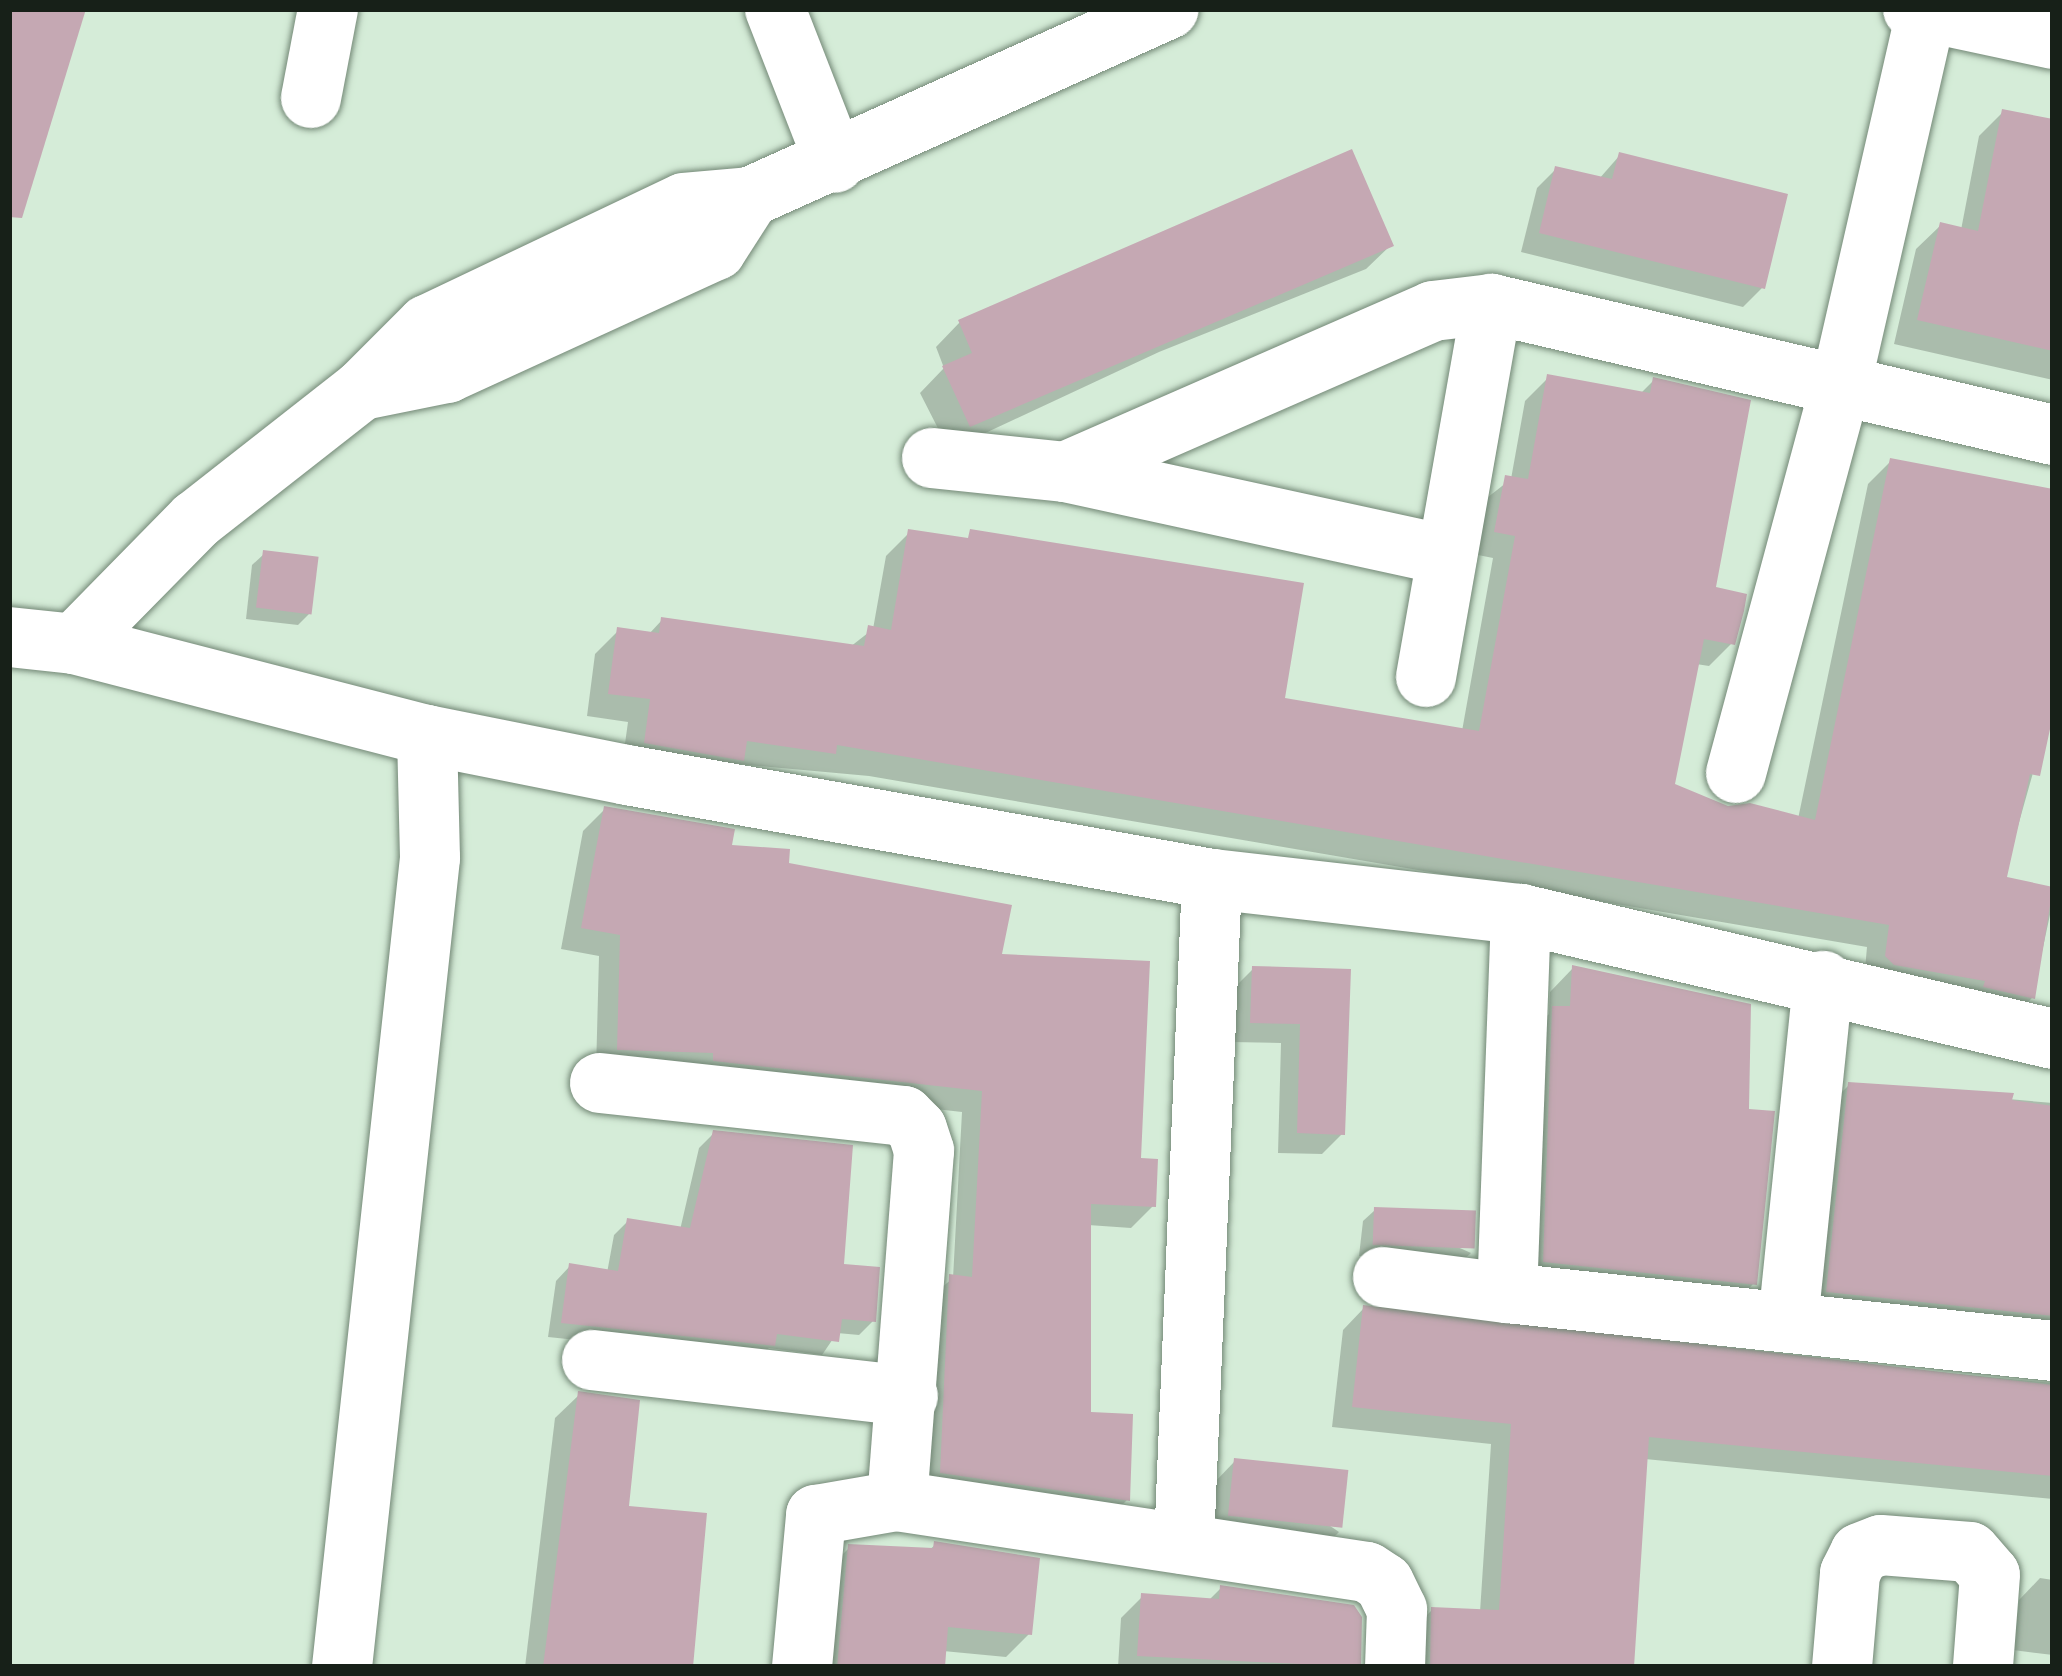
<!DOCTYPE html>
<html>
<head>
<meta charset="utf-8">
<style>
  body { margin:0 }
  #map { position:relative; width:2062px; height:1676px; overflow:hidden; background:#d5ecd8; font-family:"IBM Plex Sans",sans-serif }
  div>[style] { position:absolute }
  .shadow>* { inset:0; background:#0003 }
  .building>* { inset:0; background:#c5a8b3; transform-origin:0 0 }
  .roads { filter:drop-shadow(0 0 3px #738876) drop-shadow(0 0 3px #738876) }
  .street>* { height:60px; margin:-30px; padding:0 30px; transform-origin:30px; border-radius:30px; background:#fff }
  span { translate:-50% -50%; white-space:nowrap; text-align:center; line-height:1.15; -webkit-text-stroke:9px #e2fae5; paint-order:stroke }
  .frame { position:absolute; inset:0; border:12px solid #172018; pointer-events:none }
</style>
</head>
<body>
<div id="map">
  <div class="shadow">
    <div style="clip-path:polygon(2003px 112px,2053px 122px,2053px 380px,1894px 344px,1916px 249px,1941px 225px,1961px 230px,1979px 136px)"></div>
    <div style="clip-path:polygon(1351px 153px,1391px 245px,1366px 269px,1159px 352px,949px 450px,920px 393px,944px 368px,936px 347px,960px 322px)"></div>
    <div style="clip-path:polygon(1620px 155px,1762px 288px,1743px 307px,1521px 252px,1537px 188px,1556px 169px,1599px 179px)"></div>
    <div style="clip-path:polygon(1548px 378px,1640px 394px,1654px 380px,1732px 643px,1709px 666px,1696px 664px,1672px 785px,1728px 810px,1798px 819px,1868px 484px,1891px 461px,2053px 493px,2053px 702px,2003px 879px,2053px 890px,2053px 901px,2032px 998px,2009px 1021px,1864px 980px,1867px 947px,869px 776px,737px 764px,718px 782px,622px 765px,628px 722px,587px 716px,595px 654px,618px 631px,648px 635px,662px 620px,850px 647px,873px 629px,886px 556px,909px 533px,1282px 700px,1462px 731px,1493px 558px,1473px 554px,1483px 501px,1511px 479px,1525px 401px)"></div>
    <div style="clip-path:polygon(264px 554px,310px 613px,298px 625px,246px 619px,252px 565px)"></div>
    <div style="clip-path:polygon(605px 809px,785px 865px,998px 957px,1138px 1161px,1153px 1206px,1131px 1228px,1088px 1225px,1088px 1415px,1127px 1500px,1105px 1522px,919px 1494px,928px 1299px,953px 1278px,962px 1112px,596px 1071px,599px 956px,561px 949px,583px 831px)"></div>
    <div style="clip-path:polygon(1573px 968px,1745px 1112px,1754px 1283px,1731px 1307px,1520px 1285px,1530px 1033px,1549px 1014px,1550px 992px)"></div>
    <div style="clip-path:polygon(1253px 969px,1348px 972px,1342px 1134px,1322px 1154px,1278px 1153px,1281px 1043px,1231px 1042px,1233px 989px)"></div>
    <div style="clip-path:polygon(1849px 1085px,2053px 1103px,2053px 1351px,1806px 1313px,1828px 1106px)"></div>
    <div style="clip-path:polygon(714px 1133px,841px 1266px,873px 1321px,859px 1335px,837px 1333px,822px 1355px,769px 1348px,758px 1359px,548px 1337px,556px 1281px,570px 1266px,607px 1273px,614px 1235px,628px 1221px,680px 1230px,699px 1148px)"></div>
    <div style="clip-path:polygon(1375px 1210px,1471px 1253px,1459px 1264px,1359px 1256px,1363px 1221px)"></div>
    <div style="clip-path:polygon(1364px 1308px,1503px 1330px,2053px 1383px,2053px 1499px,1645px 1459px,1633px 1667px,1408px 1667px,1411px 1631px,1432px 1610px,1480px 1612px,1491px 1444px,1332px 1427px,1343px 1330px)"></div>
    <div style="clip-path:polygon(580px 1394px,674px 1667px,525px 1667px,555px 1418px)"></div>
    <div style="clip-path:polygon(1235px 1461px,1339px 1532px,1315px 1556px,1205px 1540px,1211px 1486px)"></div>
    <div style="clip-path:polygon(935px 1545px,1029px 1634px,1006px 1657px,943px 1651px,942px 1667px,817px 1667px,826px 1571px,849px 1548px,928px 1551px)"></div>
    <div style="clip-path:polygon(2040px 1578px,2053px 1580px,2053px 1655px,2013px 1650px,2019px 1600px)"></div>
    <div style="clip-path:polygon(1221px 1588px,1359px 1618px,1361px 1667px,1118px 1667px,1121px 1618px,1143px 1596px,1208px 1601px)"></div>
  </div>
  <div class="building">
    <div style="clip-path:polygon(9px 9px,86px 9px,22px 218px,9px 217px)"></div>
    <div style="clip-path:polygon(2002px 109px,2053px 119px,2053px 351px,1917px 320px,1940px 222px,1978px 231px)"></div>
    <div style="clip-path:polygon(1352px 149px,1394px 246px,970px 427px,942px 366px,972px 353px,958px 320px)"></div>
    <div style="clip-path:polygon(1619px 152px,1788px 194px,1765px 289px,1539px 233px,1555px 166px,1612px 179px)"></div>
    <div style="clip-path:polygon(1547px 374px,1650px 393px,1653px 377px,1751px 400px,1716px 587px,1747px 594px,1744px 611px,1735px 645px,1704px 639px,1675px 784px,1728px 806px,1750px 803px,1815px 820px,1890px 458px,2053px 489px,2053px 715px,2040px 776px,2030px 774px,2007px 877px,2053px 887px,2035px 999px,1983px 987px,1985px 981px,1894px 965px,1885px 956px,1889px 925px,837px 745px,836px 754px,747px 741px,744px 761px,644px 743px,650px 699px,608px 694px,617px 627px,659px 633px,661px 617px,864px 646px,868px 625px,891px 630px,908px 529px,968px 538px,970px 529px,1304px 583px,1285px 698px,1479px 731px,1515px 536px,1494px 532px,1505px 475px,1528px 479px)"></div>
    <div style="left:263px;top:550px;width:56px;height:58px;rotate:7deg"></div>
    <div style="clip-path:polygon(604px 806px,735px 829px,732px 845px,790px 849px,789px 863px,1012px 905px,1002px 954px,1150px 961px,1141px 1158px,1158px 1159px,1156px 1207px,1091px 1204px,1091px 1412px,1133px 1414px,1130px 1501px,940px 1473px,949px 1274px,972px 1277px,982px 1091px,713px 1061px,713px 1053px,617px 1050px,620px 935px,581px 928px)"></div>
    <div style="clip-path:polygon(1572px 965px,1751px 1004px,1749px 1109px,1775px 1111px,1757px 1285px,1543px 1262px,1552px 1006px,1570px 1006px)"></div>
    <div style="clip-path:polygon(1252px 966px,1351px 969px,1345px 1135px,1297px 1133px,1300px 1024px,1250px 1023px)"></div>
    <div style="clip-path:polygon(1848px 1082px,2014px 1093px,2012px 1100px,2053px 1106px,2053px 1316px,1826px 1292px)"></div>
    <div style="clip-path:polygon(713px 1130px,853px 1145px,844px 1264px,880px 1267px,876px 1322px,842px 1319px,839px 1342px,777px 1334px,775px 1346px,561px 1323px,569px 1263px,618px 1271px,627px 1218px,690px 1228px)"></div>
    <div style="left:1374px;top:1207px;width:102px;height:38px;rotate:2deg"></div>
    <div style="clip-path:polygon(1363px 1305px,2053px 1385px,2053px 1476px,1649px 1437px,1634px 1667px,1430px 1667px,1431px 1607px,1499px 1610px,1511px 1424px,1352px 1407px)"></div>
    <div style="clip-path:polygon(578px 1391px,640px 1400px,629px 1506px,707px 1513px,693px 1667px,543px 1667px)"></div>
    <div style="left:1234px;top:1458px;width:115px;height:58px;rotate:6deg"></div>
    <div style="clip-path:polygon(934px 1541px,1040px 1558px,1032px 1635px,948px 1627px,945px 1667px,837px 1667px,848px 1544px,933px 1548px)"></div>
    <div style="clip-path:polygon(1220px 1585px,1354px 1605px,1362px 1617px,1361px 1667px,1137px 1656px,1141px 1593px,1219px 1599px)"></div>
  </div>
  <div class="roads">
    <div class="street">
      <div style="left:775px;top:9px;width:165px;rotate:68.7deg"></div>
      <div style="left:1913px;top:9px;width:143px;rotate:12.1deg"></div>
      <div style="left:311px;top:98px;width:91px;rotate:-79.2deg"></div>
      <div style="left:362px;top:390px;width:87px;rotate:-11.3deg"></div>
      <div style="left:447px;top:373px;width:296px;rotate:-24.6deg"></div>
      <div style="left:716px;top:250px;width:63px;rotate:-57.3deg"></div>
      <div style="left:932px;top:458px;width:134px;rotate:6deg"></div>
      <div style="left:1065px;top:472px;width:391px;rotate:12.3deg"></div>
      <div style="left:1065px;top:472px;width:402px;rotate:-23.6deg"></div>
      <div style="left:1433px;top:311px;width:59px;rotate:-6.8deg"></div>
      <div style="left:1492px;top:304px;width:576px;rotate:13.14deg"></div>
      <div style="left:9px;top:637px;width:65px;rotate:6.1deg"></div>
      <div style="left:74px;top:644px;width:174px;rotate:-45.5deg"></div>
      <div style="left:196px;top:520px;width:211px;rotate:-38.1deg"></div>
      <div style="left:362px;top:390px;width:92px;rotate:-45deg"></div>
      <div style="left:427px;top:325px;width:284px;rotate:-25.4deg"></div>
      <div style="left:684px;top:203px;width:66px;rotate:-5.2deg"></div>
      <div style="left:750px;top:197px;width:459px;rotate:-24.2deg"></div>
      <div style="left:74px;top:644px;width:365px;rotate:14.5deg"></div>
      <div style="left:427px;top:735px;width:204px;rotate:11.3deg"></div>
      <div style="left:627px;top:775px;width:594px;rotate:10.08deg"></div>
      <div style="left:1212px;top:879px;width:311px;rotate:6.5deg"></div>
      <div style="left:1521px;top:914px;width:379px;rotate:92.1deg"></div>
      <div style="left:1507px;top:1293px;width:549px;rotate:6.06deg"></div>
      <div style="left:1426px;top:677px;width:379px;rotate:-80deg"></div>
      <div style="left:1736px;top:773px;width:403px;rotate:-74.9deg"></div>
      <div style="left:1841px;top:384px;width:381px;rotate:-77.1deg"></div>
      <div style="left:1521px;top:914px;width:546px;rotate:13.22deg"></div>
      <div style="left:600px;top:1083px;width:306px;rotate:6.2deg"></div>
      <div style="left:904px;top:1116px;width:18px;rotate:45deg"></div>
      <div style="left:917px;top:1129px;width:23px;rotate:72deg"></div>
      <div style="left:924px;top:1151px;width:351px;rotate:94.4deg"></div>
      <div style="left:1383px;top:1277px;width:125px;rotate:7.4deg"></div>
      <div style="left:1788px;top:1322px;width:343px;rotate:-84.1deg"></div>
      <div style="left:592px;top:1360px;width:318px;rotate:6.5deg"></div>
      <div style="left:1184px;top:1544px;width:666px;rotate:-87.59deg"></div>
      <div style="left:342px;top:1667px;width:814px;rotate:-83.79deg"></div>
      <div style="left:430px;top:858px;width:123px;rotate:-91.4deg"></div>
      <div style="left:802px;top:1667px;width:153px;rotate:-84.7deg"></div>
      <div style="left:816px;top:1515px;width:82px;rotate:-9.8deg"></div>
      <div style="left:897px;top:1501px;width:475px;rotate:8.6deg"></div>
      <div style="left:1367px;top:1572px;width:20px;rotate:33deg"></div>
      <div style="left:1384px;top:1583px;width:30px;rotate:64deg"></div>
      <div style="left:1397px;top:1610px;width:57px;rotate:92deg"></div>
      <div style="left:1842px;top:1667px;width:94px;rotate:-85.1deg"></div>
      <div style="left:1850px;top:1573px;width:22px;rotate:-63deg"></div>
      <div style="left:1860px;top:1553px;width:22px;rotate:-21deg"></div>
      <div style="left:1881px;top:1545px;width:89px;rotate:4.5deg"></div>
      <div style="left:1970px;top:1552px;width:30px;rotate:49deg"></div>
      <div style="left:1990px;top:1575px;width:92px;rotate:94.4deg"></div>
    </div>
  </div>
  <div class="frame"></div>
</div>
</body>
</html>
